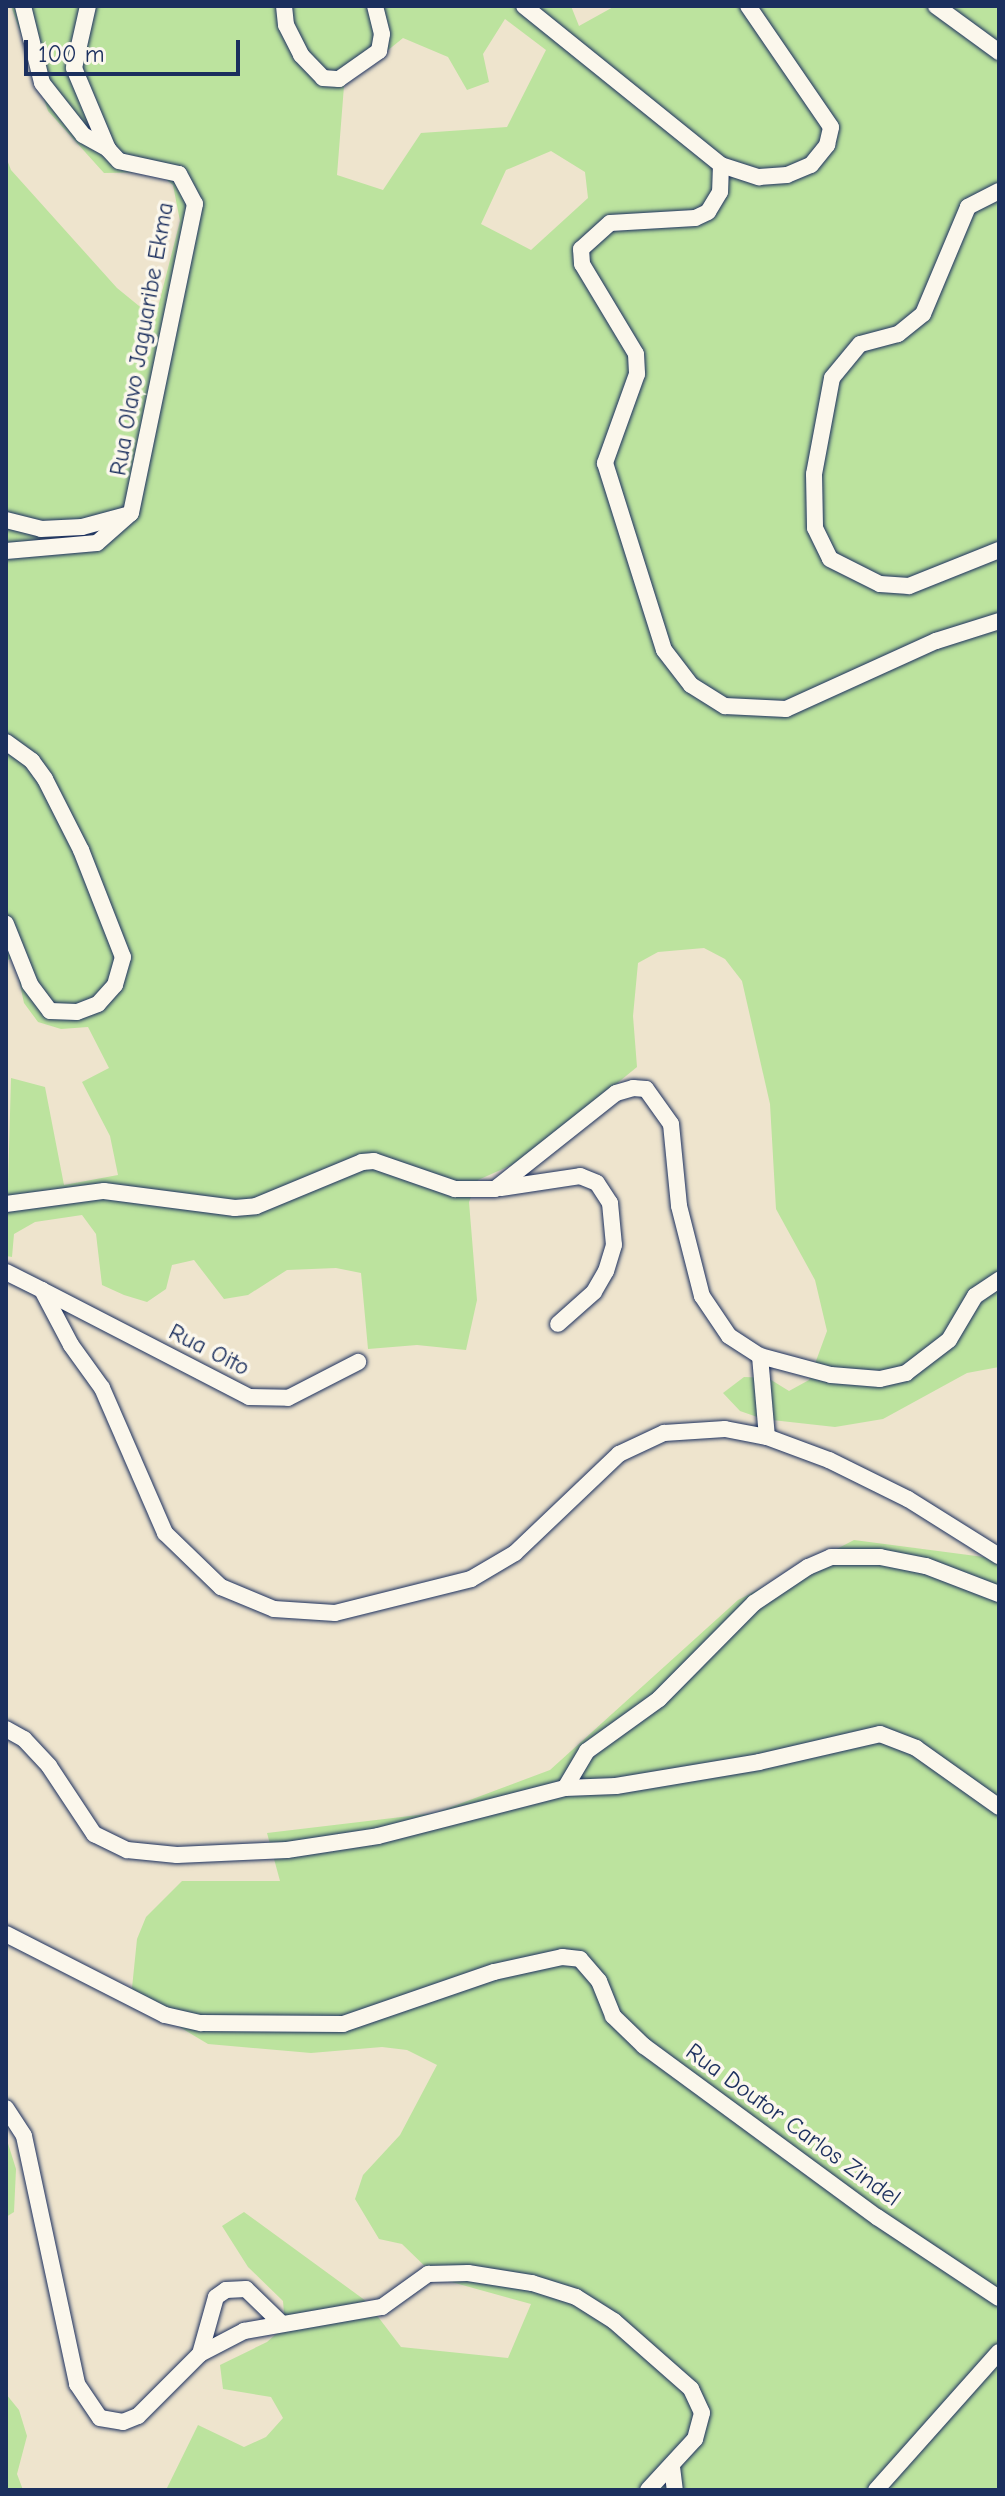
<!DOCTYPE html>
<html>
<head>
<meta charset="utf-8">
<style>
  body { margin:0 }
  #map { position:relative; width:1005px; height:2496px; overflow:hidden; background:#eee4cd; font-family:"Comic Neue",sans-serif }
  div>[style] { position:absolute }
  .green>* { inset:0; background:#bce39e }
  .roads { filter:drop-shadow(0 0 2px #1b2f5e) drop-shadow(0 0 2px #1b2f5e) }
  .minor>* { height:16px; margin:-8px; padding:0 8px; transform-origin:8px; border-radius:8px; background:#fbf7ec }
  span { translate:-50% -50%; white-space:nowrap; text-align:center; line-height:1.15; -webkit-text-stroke:7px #fbf7ec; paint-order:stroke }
  .street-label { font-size:24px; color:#1b2f5e }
  .frame { position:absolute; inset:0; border:8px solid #1b2f5e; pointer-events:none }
  .scale { position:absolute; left:24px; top:40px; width:216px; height:36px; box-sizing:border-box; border:4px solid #1b2f5e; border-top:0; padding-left:10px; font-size:24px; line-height:28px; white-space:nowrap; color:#1b2f5e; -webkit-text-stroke:6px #fbf7ec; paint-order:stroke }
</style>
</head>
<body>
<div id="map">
  <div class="green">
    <div style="clip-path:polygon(evenodd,11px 6px,571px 6px,579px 26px,615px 6px,999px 6px,999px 1367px,967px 1373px,883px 1419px,835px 1427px,763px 1419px,740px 1411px,723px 1393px,744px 1377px,768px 1378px,789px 1391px,809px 1380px,827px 1331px,815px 1280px,776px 1209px,770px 1104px,742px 981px,725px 959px,704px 948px,658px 952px,638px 963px,633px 1016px,637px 1067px,523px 1160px,478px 1180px,469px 1202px,477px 1300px,466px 1350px,417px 1345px,368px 1349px,361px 1273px,336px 1268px,287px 1270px,248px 1295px,224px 1299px,194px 1260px,172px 1265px,166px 1289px,147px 1302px,124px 1295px,102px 1285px,96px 1234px,82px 1215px,35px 1222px,14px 1234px,12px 1257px,6px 1256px,11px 1078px,45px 1087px,64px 1185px,118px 1175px,110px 1136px,82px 1082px,109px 1068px,88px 1027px,61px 1029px,38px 1022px,24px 1003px,14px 957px,6px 961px,6px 157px,11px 170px,117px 288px,155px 319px,180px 221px,173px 185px,156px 172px,104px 173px,48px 111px,11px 6px,505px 19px,546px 50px,507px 127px,421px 133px,383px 190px,337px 175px,344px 86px,403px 38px,448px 57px,467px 90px,489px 82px,483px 54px,505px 19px,11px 6px,551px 151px,585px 172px,588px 198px,531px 250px,481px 224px,506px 170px,551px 151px)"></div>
    <div style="clip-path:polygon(854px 1540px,999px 1559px,999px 2490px,166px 2490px,198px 2425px,244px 2447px,266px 2437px,283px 2418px,271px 2397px,223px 2389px,220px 2365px,267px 2342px,285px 2326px,283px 2301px,248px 2267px,222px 2226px,244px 2212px,366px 2301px,401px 2347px,508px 2358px,531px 2304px,437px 2278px,402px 2244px,379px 2239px,355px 2199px,363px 2175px,400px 2135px,437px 2065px,407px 2050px,382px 2047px,311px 2053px,208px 2044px,146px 2007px,132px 1988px,137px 1939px,146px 1917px,182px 1881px,280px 1881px,267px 1833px,435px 1813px,550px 1770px,738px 1600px)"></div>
    <div style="clip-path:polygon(6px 2137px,16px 2169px,14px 2212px,6px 2217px)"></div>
    <div style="clip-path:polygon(6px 2394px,19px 2410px,27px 2436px,17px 2474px,23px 2490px,6px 2490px)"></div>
  </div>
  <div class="roads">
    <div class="minor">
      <div style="left:23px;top:6px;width:79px;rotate:76.1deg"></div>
      <div style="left:42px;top:83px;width:66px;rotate:51.7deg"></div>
      <div style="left:83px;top:135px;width:29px;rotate:29deg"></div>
      <div style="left:284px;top:6px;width:19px;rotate:84deg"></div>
      <div style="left:286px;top:25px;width:34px;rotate:63deg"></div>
      <div style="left:301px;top:55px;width:32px;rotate:46deg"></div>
      <div style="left:323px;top:78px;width:16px;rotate:4deg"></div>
      <div style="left:339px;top:79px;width:49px;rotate:-35deg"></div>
      <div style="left:379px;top:51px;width:17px;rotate:-80deg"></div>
      <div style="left:382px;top:34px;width:29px;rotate:-104deg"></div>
      <div style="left:524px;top:6px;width:253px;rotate:38.9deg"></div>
      <div style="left:721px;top:165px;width:40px;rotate:18deg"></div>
      <div style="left:759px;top:177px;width:28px;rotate:-4deg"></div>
      <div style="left:787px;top:175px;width:26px;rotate:-23deg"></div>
      <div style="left:811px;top:165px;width:26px;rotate:-51deg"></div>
      <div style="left:827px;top:145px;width:18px;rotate:-77deg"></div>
      <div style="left:831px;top:127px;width:147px;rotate:-124.4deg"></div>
      <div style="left:936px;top:6px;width:78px;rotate:36.1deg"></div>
      <div style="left:721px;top:165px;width:27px;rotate:92deg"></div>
      <div style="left:720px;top:192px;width:23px;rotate:121deg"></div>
      <div style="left:708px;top:212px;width:14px;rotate:155deg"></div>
      <div style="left:695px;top:218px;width:85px;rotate:176.6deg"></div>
      <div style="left:610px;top:223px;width:39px;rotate:138deg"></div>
      <div style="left:581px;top:249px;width:15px;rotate:86deg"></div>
      <div style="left:582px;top:264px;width:105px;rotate:59deg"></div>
      <div style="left:636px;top:354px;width:20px;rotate:87deg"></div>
      <div style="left:637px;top:374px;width:95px;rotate:109.8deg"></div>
      <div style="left:605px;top:463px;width:196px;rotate:72.5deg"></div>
      <div style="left:664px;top:650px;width:44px;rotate:52.4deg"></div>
      <div style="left:691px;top:685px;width:40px;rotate:32deg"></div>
      <div style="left:725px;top:706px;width:61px;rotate:2.8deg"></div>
      <div style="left:786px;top:709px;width:165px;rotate:-24.4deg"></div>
      <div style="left:936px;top:641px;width:66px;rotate:-17.6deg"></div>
      <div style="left:999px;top:191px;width:35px;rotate:153deg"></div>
      <div style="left:968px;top:207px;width:116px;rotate:112.8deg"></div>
      <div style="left:923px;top:314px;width:32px;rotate:141deg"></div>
      <div style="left:898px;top:334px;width:39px;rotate:165deg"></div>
      <div style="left:860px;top:344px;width:44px;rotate:129.5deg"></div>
      <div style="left:832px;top:378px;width:98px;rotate:100.6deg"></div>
      <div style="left:814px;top:474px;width:54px;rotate:88.9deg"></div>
      <div style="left:815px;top:528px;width:34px;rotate:64deg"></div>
      <div style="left:830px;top:559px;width:56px;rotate:26.6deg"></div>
      <div style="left:880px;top:584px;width:29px;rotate:4deg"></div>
      <div style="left:909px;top:586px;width:97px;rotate:-21.8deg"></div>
      <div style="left:6px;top:520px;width:36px;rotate:14deg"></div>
      <div style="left:41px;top:529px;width:41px;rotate:-2.8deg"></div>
      <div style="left:82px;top:527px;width:50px;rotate:-15.2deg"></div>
      <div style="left:6px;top:551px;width:91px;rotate:-5deg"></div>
      <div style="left:97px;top:543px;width:45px;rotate:-41.4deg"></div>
      <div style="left:131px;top:513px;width:316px;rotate:-78.3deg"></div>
      <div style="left:195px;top:204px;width:34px;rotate:-118deg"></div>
      <div style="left:179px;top:174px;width:61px;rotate:-167.8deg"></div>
      <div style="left:119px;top:161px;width:16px;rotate:-133deg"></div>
      <div style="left:108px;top:149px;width:88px;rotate:-112.8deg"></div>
      <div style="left:74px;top:68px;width:64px;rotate:-77.3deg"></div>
      <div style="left:6px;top:742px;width:32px;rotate:36deg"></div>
      <div style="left:32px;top:761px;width:22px;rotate:54deg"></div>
      <div style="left:45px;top:779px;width:80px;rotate:63.1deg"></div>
      <div style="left:81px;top:850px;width:115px;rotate:68.6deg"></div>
      <div style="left:123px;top:957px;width:29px;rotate:106deg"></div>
      <div style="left:115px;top:985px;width:25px;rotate:132deg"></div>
      <div style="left:98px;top:1004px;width:22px;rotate:159deg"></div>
      <div style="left:77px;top:1012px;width:27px;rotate:-178deg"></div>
      <div style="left:50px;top:1011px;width:34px;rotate:-127deg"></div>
      <div style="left:30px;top:984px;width:65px;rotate:-111.8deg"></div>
      <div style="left:501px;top:1188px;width:80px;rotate:-8.6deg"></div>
      <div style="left:580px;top:1176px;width:18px;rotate:22deg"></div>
      <div style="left:597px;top:1183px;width:24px;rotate:57deg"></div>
      <div style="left:610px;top:1203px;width:42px;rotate:84.6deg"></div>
      <div style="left:614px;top:1245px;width:27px;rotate:107deg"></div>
      <div style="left:606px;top:1271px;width:24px;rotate:120deg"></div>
      <div style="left:594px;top:1292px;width:48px;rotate:138.4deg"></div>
      <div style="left:6px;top:1204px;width:99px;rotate:-7.6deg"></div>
      <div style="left:104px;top:1191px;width:132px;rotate:7.4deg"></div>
      <div style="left:235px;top:1208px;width:21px;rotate:-5deg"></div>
      <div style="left:256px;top:1206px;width:115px;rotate:-22.5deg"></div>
      <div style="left:362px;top:1162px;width:12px;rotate:-5deg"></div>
      <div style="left:374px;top:1161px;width:86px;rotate:19.1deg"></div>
      <div style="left:455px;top:1189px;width:40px"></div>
      <div style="left:495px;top:1189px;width:154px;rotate:-38.4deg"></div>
      <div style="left:616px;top:1093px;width:18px;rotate:-16deg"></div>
      <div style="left:633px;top:1088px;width:13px;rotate:4deg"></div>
      <div style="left:646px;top:1089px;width:43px;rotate:54.5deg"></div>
      <div style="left:671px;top:1124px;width:82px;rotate:84.4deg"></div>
      <div style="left:679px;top:1206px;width:93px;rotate:75.7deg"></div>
      <div style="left:702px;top:1296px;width:48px;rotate:56deg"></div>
      <div style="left:729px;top:1336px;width:37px;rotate:33deg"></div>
      <div style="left:760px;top:1356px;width:73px;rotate:15deg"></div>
      <div style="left:831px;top:1375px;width:49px;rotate:4.7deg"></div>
      <div style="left:880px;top:1379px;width:27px;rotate:-13deg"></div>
      <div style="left:906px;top:1373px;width:54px;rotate:-37.5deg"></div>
      <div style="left:949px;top:1340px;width:51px;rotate:-59.4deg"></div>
      <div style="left:975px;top:1296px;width:29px;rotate:-34deg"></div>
      <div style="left:6px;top:1272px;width:40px;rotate:26.6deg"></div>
      <div style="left:42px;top:1290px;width:62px;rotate:62.2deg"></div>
      <div style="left:71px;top:1345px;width:53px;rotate:54.2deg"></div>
      <div style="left:102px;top:1388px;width:158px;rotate:66.5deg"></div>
      <div style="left:165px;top:1533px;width:78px;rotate:44deg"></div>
      <div style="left:221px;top:1587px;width:57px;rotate:22.5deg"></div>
      <div style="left:274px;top:1609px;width:61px;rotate:3.8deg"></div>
      <div style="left:335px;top:1613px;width:140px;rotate:-14deg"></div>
      <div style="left:471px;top:1579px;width:51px;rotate:-30.6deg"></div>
      <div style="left:515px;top:1553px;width:144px;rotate:-43.6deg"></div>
      <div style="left:619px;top:1454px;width:50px;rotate:-25deg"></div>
      <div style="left:664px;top:1433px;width:61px;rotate:-3.8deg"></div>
      <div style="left:725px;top:1429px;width:43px;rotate:10.8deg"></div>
      <div style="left:767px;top:1437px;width:66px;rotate:20.4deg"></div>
      <div style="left:829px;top:1460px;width:88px;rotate:26.3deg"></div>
      <div style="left:908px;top:1499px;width:107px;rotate:32.1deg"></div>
      <div style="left:42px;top:1290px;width:233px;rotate:27.3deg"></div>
      <div style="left:249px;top:1397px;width:39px;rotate:1deg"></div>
      <div style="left:288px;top:1398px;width:79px;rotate:-27.2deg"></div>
      <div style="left:760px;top:1356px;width:81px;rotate:85.1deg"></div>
      <div style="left:6px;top:1729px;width:21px;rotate:29deg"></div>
      <div style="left:24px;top:1739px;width:37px;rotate:47deg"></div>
      <div style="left:49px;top:1766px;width:82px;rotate:56.5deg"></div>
      <div style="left:94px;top:1834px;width:37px;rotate:26deg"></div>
      <div style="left:127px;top:1850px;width:50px;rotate:5.7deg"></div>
      <div style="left:177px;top:1855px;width:110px;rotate:-2.6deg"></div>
      <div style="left:287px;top:1850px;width:92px;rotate:-8.7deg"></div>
      <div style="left:378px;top:1836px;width:193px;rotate:-14.4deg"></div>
      <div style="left:565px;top:1788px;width:51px;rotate:-2.2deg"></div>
      <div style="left:616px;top:1786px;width:145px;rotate:-9.5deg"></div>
      <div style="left:759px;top:1762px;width:124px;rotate:-13deg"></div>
      <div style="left:880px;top:1734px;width:39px;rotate:21deg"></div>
      <div style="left:916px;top:1748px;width:102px;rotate:35.4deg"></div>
      <div style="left:565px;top:1788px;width:43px;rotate:-59.3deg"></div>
      <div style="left:587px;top:1751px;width:89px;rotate:-35.8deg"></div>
      <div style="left:659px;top:1699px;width:135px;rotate:-45.3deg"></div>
      <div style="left:754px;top:1603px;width:65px;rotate:-33.7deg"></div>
      <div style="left:808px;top:1567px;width:25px;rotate:-23deg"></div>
      <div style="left:831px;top:1557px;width:49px"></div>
      <div style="left:880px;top:1557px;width:47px;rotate:11.1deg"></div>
      <div style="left:926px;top:1566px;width:78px;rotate:21deg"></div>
      <div style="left:6px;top:1934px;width:178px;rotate:27deg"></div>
      <div style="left:165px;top:2015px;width:37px;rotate:13deg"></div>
      <div style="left:201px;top:2023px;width:142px;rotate:0.4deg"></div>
      <div style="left:343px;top:2024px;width:160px;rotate:-19deg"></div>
      <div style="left:494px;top:1972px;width:70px;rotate:-12.4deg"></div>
      <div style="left:562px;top:1957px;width:18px;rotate:6deg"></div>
      <div style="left:580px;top:1959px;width:29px;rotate:49deg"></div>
      <div style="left:599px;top:1981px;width:38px;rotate:68deg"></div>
      <div style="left:613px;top:2016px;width:43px;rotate:44.1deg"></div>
      <div style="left:644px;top:2046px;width:289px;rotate:36.3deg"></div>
      <div style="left:877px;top:2217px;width:146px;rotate:33.6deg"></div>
      <div style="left:6px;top:2108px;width:33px;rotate:57deg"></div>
      <div style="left:24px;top:2136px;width:254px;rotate:77.9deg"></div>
      <div style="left:77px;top:2384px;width:41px;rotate:55.9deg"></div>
      <div style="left:100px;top:2418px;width:23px;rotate:10deg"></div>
      <div style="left:123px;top:2422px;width:16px;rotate:-22deg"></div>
      <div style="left:138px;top:2416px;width:88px;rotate:-45deg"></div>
      <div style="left:200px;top:2354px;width:50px;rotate:-27.6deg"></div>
      <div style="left:244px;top:2331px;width:140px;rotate:-9.9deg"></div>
      <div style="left:382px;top:2307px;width:57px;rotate:-35.7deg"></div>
      <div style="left:428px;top:2274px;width:40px;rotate:-1.4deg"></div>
      <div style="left:468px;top:2273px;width:65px;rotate:8.9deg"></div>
      <div style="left:532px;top:2283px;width:46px;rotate:17.7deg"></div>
      <div style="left:576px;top:2297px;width:45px;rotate:32.3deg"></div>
      <div style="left:614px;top:2321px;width:103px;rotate:41.4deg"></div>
      <div style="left:691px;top:2389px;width:26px;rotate:65deg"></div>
      <div style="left:702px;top:2413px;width:27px;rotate:105deg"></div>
      <div style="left:695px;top:2439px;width:69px;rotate:132.7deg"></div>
      <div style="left:200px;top:2354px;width:59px;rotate:-74.3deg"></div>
      <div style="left:216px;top:2297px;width:12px;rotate:-35deg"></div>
      <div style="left:226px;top:2290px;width:20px;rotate:-3deg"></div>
      <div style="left:246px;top:2289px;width:47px;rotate:44.1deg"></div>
      <div style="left:672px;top:2467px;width:23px;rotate:83deg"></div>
      <div style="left:876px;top:2490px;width:185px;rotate:-48.3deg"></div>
    </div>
  </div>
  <div class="street-label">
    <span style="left:142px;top:339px;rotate:-80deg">Rua Olavo Jaguaribe Ekma</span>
    <span style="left:209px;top:1350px;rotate:27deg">Rua Oito</span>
    <span style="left:793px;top:2125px;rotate:36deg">Rua Doutor Carlos Zindel</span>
  </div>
  <div class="frame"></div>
  <div class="scale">100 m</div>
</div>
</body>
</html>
